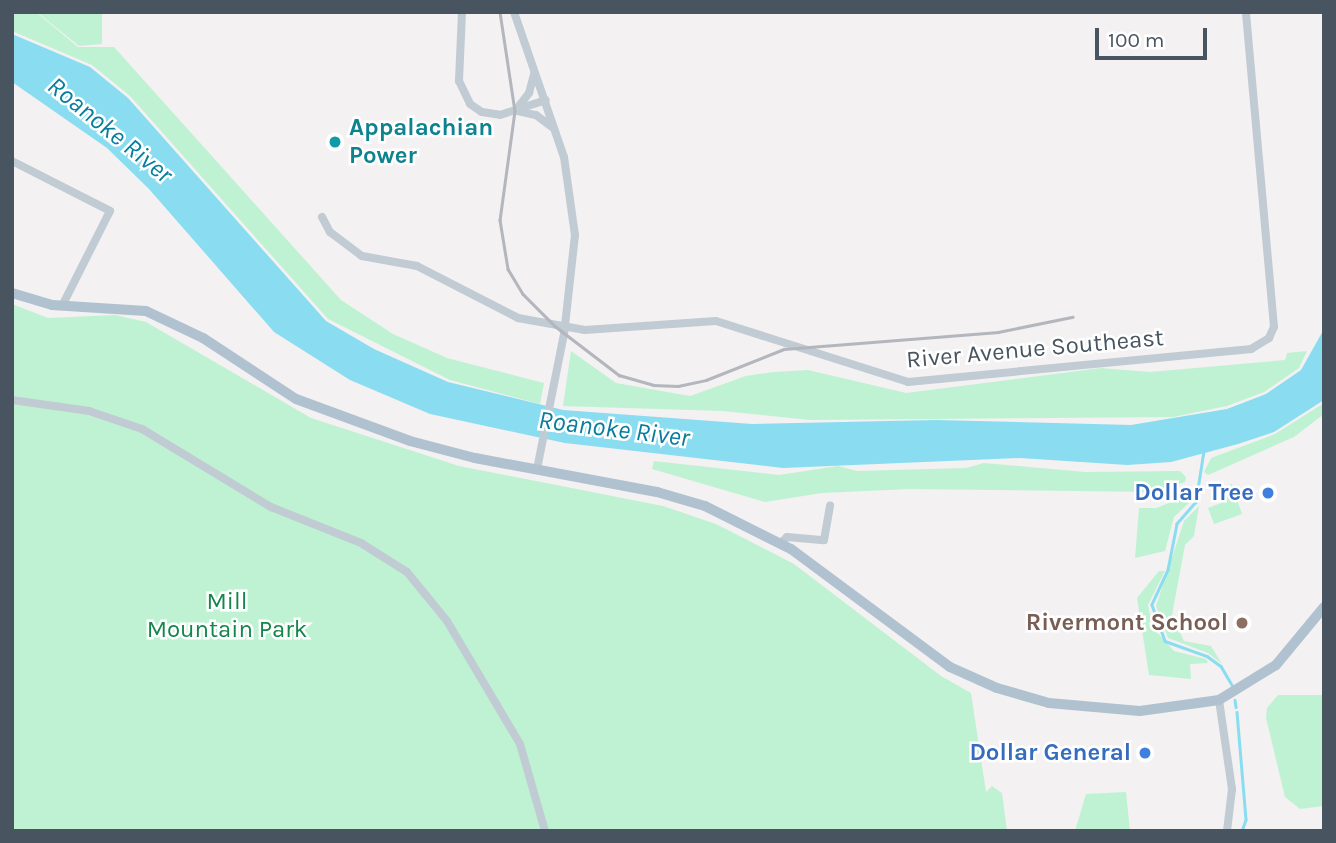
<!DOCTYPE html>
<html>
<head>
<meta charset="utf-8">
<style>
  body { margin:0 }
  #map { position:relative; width:1336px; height:843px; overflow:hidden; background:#f3f1f1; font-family:Karla,sans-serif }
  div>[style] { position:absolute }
  .green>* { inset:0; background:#bff2d2 }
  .water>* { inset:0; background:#8adcf0 }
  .stream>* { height:2.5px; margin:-1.25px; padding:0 1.25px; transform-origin:1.25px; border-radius:1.25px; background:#8adcf0 }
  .minor>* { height:8px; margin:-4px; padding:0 4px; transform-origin:4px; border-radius:4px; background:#c1cbd3 }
  .major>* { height:10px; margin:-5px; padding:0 5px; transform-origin:5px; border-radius:5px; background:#b0c1d0 }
  .rail>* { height:2.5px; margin:-1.25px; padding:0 1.25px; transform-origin:1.25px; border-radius:1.25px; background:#b3b6bc }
  .dots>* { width:19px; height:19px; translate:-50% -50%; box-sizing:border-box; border:4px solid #fff; border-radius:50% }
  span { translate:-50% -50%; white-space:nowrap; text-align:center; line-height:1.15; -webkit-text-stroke:5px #fff; paint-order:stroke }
  .culture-label { font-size:24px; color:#0d838f; font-weight:700 }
  .left { translate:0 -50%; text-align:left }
  .street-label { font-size:24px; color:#485560 }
  .shop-label { font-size:24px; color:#366cbe; font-weight:700 }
  .right { translate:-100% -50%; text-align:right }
  .park-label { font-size:24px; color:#14864c }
  .education-label { font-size:24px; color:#785e54; font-weight:700 }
  .water-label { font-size:26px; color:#087e9c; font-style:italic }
  .frame { position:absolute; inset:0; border:14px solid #485560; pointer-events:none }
  .scale { position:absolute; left:1095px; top:28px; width:112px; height:32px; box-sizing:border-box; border:4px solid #485560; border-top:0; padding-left:9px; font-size:21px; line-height:24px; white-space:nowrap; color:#485560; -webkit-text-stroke:5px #fff; paint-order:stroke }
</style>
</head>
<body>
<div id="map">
  <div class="green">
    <div style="clip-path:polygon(12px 12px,36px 12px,78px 47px,114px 47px,341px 300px,393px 334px,447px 358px,544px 383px,540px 404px,450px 380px,328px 319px,130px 96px,92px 65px,12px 31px)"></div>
    <div style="clip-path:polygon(37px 12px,102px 12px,102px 44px,79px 46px)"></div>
    <div style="clip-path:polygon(12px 304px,48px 318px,115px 315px,146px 322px,311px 418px,459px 466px,663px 506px,716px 524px,794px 564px,941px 676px,971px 693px,986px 792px,992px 786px,1002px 793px,1007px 831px,12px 831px)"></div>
    <div style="clip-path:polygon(571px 351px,616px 383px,690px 396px,746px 376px,773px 372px,808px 370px,906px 393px,1101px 368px,1150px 372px,1285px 360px,1287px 353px,1307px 351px,1299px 368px,1264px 392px,1227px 406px,1173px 417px,810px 420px,723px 411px,563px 406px)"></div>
    <div style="clip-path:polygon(1324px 403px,1324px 414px,1294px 437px,1208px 475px,1204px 472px,1211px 458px,1275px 434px)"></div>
    <div style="clip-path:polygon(654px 461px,779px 475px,838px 466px,857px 471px,966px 468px,984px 463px,1085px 472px,1180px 471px,1186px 477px,1185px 482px,1155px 492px,909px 489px,822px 493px,765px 502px,652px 469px)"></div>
    <div style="clip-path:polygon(1232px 484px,1242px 514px,1214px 524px,1208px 508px,1221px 503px,1216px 489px)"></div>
    <div style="clip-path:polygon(1192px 493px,1191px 501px,1174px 517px,1165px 551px,1135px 558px,1139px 508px,1157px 508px)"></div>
    <div style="clip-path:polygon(1199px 506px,1194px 536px,1185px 545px,1172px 615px,1184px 641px,1211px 646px,1222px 664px,1208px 653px,1168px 638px,1156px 606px,1184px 521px)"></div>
    <div style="clip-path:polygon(1159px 571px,1165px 571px,1148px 605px,1153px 628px,1174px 651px,1206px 659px,1208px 663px,1190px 664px,1191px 679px,1149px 675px,1137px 598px)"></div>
    <div style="clip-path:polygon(1278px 695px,1324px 695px,1324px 806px,1300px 809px,1285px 797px,1266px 718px,1267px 708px)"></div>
    <div style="clip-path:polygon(1126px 792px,1130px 831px,1075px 831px,1086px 794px)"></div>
  </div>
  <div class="water">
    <div style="clip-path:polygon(12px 34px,90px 67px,128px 98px,326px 321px,374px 349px,448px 382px,563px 410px,752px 424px,936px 420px,1131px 425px,1227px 409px,1266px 394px,1301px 370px,1324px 329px,1324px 400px,1274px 432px,1238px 444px,1171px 462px,1127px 465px,1020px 458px,783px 468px,565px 443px,430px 414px,350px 380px,274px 332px,149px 189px,107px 148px,12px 82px)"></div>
  </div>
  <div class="stream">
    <div style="left:1204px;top:451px;width:52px;rotate:98.9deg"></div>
    <div style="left:1196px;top:502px;width:29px;rotate:131deg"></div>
    <div style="left:1177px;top:524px;width:47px;rotate:101.1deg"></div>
    <div style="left:1168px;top:570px;width:38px;rotate:115deg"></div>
    <div style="left:1152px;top:605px;width:38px;rotate:70deg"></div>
    <div style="left:1165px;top:641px;width:45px;rotate:19.7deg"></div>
    <div style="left:1207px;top:656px;width:17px;rotate:36deg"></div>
    <div style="left:1221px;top:666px;width:22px;rotate:60deg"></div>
    <div style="left:1235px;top:700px;width:7px;rotate:82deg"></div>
    <div style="left:1237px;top:712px;width:108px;rotate:85.2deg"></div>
    <div style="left:1246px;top:820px;width:12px;rotate:110deg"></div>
  </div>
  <div class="minor">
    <div style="left:462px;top:12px;width:69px;rotate:92.5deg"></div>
    <div style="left:459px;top:81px;width:25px;rotate:64deg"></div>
    <div style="left:470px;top:104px;width:14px;rotate:34deg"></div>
    <div style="left:482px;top:112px;width:18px;rotate:9deg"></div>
    <div style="left:500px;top:115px;width:48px;rotate:-18.1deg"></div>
    <div style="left:514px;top:12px;width:153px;rotate:71deg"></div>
    <div style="left:564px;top:157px;width:79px;rotate:82deg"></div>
    <div style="left:575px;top:235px;width:100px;rotate:96.3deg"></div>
    <div style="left:564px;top:334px;width:138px;rotate:101.3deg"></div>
    <div style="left:515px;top:111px;width:23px;rotate:-52deg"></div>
    <div style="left:529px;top:93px;width:20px;rotate:-75deg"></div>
    <div style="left:518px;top:111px;width:18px;rotate:13deg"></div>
    <div style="left:536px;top:115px;width:20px;rotate:37deg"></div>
    <div style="left:12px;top:161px;width:110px;rotate:27deg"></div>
    <div style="left:110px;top:211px;width:106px;rotate:116.8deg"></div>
    <div style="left:322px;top:217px;width:17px;rotate:62deg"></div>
    <div style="left:330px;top:232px;width:40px;rotate:37deg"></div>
    <div style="left:362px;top:256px;width:56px;rotate:10.3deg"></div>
    <div style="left:417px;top:266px;width:114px;rotate:27.2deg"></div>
    <div style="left:518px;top:318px;width:68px;rotate:10.2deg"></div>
    <div style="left:585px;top:330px;width:131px;rotate:-3.9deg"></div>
    <div style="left:716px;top:321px;width:201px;rotate:17.6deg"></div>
    <div style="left:908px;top:382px;width:345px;rotate:-5.5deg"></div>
    <div style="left:1251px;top:349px;width:21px;rotate:-31deg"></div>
    <div style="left:1269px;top:338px;width:12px;rotate:-66deg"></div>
    <div style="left:1274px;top:327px;width:316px;rotate:-95.1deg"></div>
    <div style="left:12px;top:400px;width:78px;rotate:8.1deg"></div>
    <div style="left:89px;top:411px;width:56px;rotate:18.8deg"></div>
    <div style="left:142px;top:429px;width:151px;rotate:31.2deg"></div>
    <div style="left:271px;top:507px;width:97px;rotate:21.8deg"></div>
    <div style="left:361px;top:543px;width:54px;rotate:32.2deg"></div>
    <div style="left:407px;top:572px;width:63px;rotate:50.8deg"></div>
    <div style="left:447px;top:621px;width:143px;rotate:59.3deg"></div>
    <div style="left:520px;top:744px;width:91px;rotate:74deg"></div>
    <div style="left:781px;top:543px;width:8px;rotate:-45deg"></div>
    <div style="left:787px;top:537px;width:37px;rotate:5deg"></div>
    <div style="left:824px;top:540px;width:35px;rotate:-80deg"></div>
    <div style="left:1219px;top:700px;width:90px;rotate:81.7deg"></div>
    <div style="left:1232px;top:789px;width:42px;rotate:96.8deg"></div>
  </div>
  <div class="major">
    <div style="left:12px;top:293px;width:42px;rotate:16.7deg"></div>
    <div style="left:52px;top:305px;width:94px;rotate:3.7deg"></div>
    <div style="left:146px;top:311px;width:63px;rotate:25.3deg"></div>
    <div style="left:203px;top:338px;width:111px;rotate:33.3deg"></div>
    <div style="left:296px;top:399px;width:121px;rotate:20.2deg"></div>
    <div style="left:410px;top:441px;width:67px;rotate:14.7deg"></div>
    <div style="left:475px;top:458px;width:185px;rotate:10.6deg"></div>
    <div style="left:657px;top:492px;width:50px;rotate:16.3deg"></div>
    <div style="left:705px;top:506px;width:96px;rotate:26.6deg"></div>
    <div style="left:791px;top:549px;width:198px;rotate:36.6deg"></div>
    <div style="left:950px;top:667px;width:51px;rotate:24.1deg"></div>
    <div style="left:997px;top:688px;width:54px;rotate:16.1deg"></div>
    <div style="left:1049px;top:703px;width:91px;rotate:5deg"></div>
    <div style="left:1140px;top:711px;width:80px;rotate:-7.9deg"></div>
    <div style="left:1219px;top:700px;width:67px;rotate:-31.6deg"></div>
    <div style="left:1276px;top:665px;width:75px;rotate:-50.4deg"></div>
  </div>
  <div class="rail">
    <div style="left:500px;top:12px;width:100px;rotate:81.4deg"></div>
    <div style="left:515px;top:111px;width:110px;rotate:97.8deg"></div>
    <div style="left:500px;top:220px;width:50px;rotate:80.7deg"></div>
    <div style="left:508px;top:269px;width:29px;rotate:59deg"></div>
    <div style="left:523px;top:294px;width:45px;rotate:45deg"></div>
    <div style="left:555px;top:326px;width:81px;rotate:37.4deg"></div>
    <div style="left:619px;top:375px;width:35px;rotate:16deg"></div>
    <div style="left:653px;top:385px;width:25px;rotate:2deg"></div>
    <div style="left:678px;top:386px;width:29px;rotate:-12deg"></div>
    <div style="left:706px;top:380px;width:84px;rotate:-21.7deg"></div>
    <div style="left:784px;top:349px;width:215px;rotate:-4.5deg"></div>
    <div style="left:998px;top:332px;width:76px;rotate:-11.5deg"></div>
  </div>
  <div class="dots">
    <div style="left:335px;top:142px;background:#0f9aa8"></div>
    <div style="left:1268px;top:493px;background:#3f7fe0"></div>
    <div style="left:1242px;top:623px;background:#8d6e63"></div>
    <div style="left:1145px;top:753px;background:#3f7fe0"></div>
  </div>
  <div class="culture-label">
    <span class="left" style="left:349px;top:142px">Appalachian<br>Power</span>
  </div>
  <div class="street-label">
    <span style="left:1035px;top:349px;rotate:-5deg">River Avenue Southeast</span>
  </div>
  <div class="shop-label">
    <span class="right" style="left:1254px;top:493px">Dollar Tree</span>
    <span class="right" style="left:1131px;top:753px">Dollar General</span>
  </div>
  <div class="park-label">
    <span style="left:227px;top:616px">Mill<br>Mountain Park</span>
  </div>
  <div class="education-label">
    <span class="right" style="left:1228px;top:623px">Rivermont School</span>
  </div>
  <div class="water-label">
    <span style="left:110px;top:130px;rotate:39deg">Roanoke River</span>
    <span style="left:614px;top:429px;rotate:7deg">Roanoke River</span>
  </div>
  <div class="frame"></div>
  <div class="scale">100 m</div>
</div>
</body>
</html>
